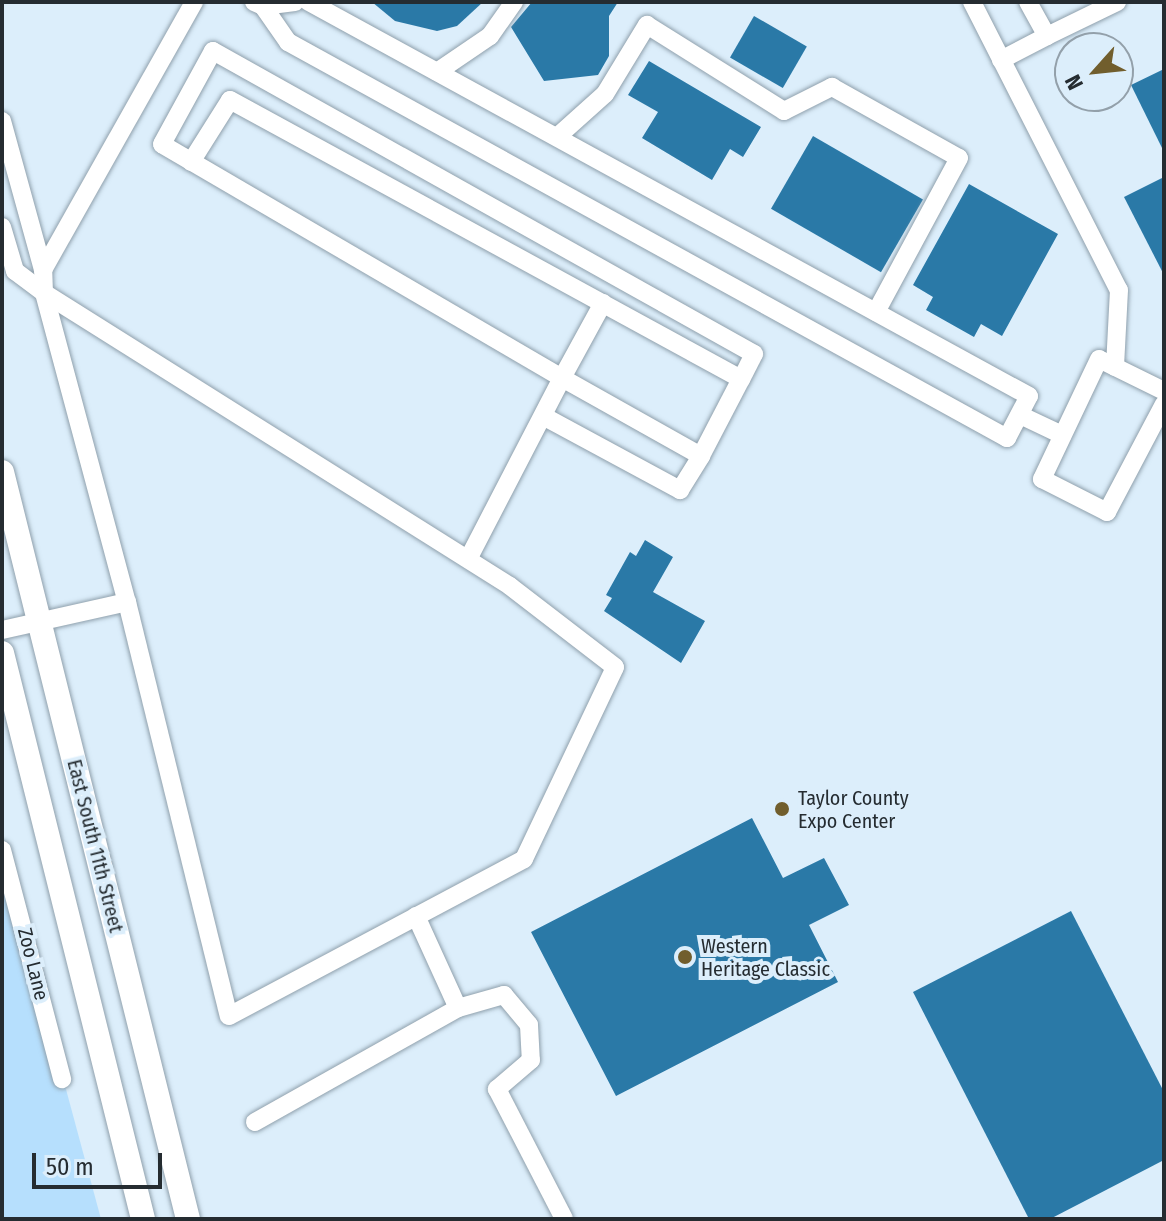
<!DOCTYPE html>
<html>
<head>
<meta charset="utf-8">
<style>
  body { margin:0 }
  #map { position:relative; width:1166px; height:1221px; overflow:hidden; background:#dceefb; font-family:"Fira Sans Condensed",sans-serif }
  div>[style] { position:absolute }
  .green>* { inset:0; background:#b6dffd }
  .building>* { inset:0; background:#2a79a7; transform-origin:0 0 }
  .roads { filter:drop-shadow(0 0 2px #8fa0ac) drop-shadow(0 0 2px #8fa0ac) }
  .minor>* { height:18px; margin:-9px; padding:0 9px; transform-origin:9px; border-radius:9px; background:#fff }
  .major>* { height:24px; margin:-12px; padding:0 12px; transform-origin:12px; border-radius:12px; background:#fff }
  .dots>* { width:22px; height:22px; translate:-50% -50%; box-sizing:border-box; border:4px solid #dceefb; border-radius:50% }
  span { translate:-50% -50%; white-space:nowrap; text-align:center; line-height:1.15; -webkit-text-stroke:8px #dceefb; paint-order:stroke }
  .poi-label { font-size:20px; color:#252c31 }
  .left { translate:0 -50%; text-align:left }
  .street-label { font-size:20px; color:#252c31 }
  .frame { position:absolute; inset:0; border:4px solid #252c31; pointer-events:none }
  .north { position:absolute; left:1054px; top:32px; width:80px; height:80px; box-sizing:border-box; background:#dceefb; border:2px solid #93a0aa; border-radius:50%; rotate:243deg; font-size:22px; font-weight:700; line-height:32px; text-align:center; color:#252c31 }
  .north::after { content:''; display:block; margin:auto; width:28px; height:36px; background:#715e2d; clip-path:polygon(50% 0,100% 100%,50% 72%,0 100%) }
  .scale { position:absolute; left:32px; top:1153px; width:130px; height:36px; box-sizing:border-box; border:4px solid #252c31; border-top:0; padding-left:10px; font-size:24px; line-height:28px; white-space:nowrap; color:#252c31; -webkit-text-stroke:6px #dceefb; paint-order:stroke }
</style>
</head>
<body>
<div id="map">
  <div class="green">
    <div style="clip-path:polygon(2px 852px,101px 1219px,2px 1219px)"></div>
  </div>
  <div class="building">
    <div style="clip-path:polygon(372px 2px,483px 2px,457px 26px,437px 31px,395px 21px)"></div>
    <div style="clip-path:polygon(532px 2px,618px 2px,609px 16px,609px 56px,598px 75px,544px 81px,511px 27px)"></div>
    <div style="left:754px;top:16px;width:61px;height:48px;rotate:30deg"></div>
    <div style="clip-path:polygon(649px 61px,761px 127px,743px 157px,730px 149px,712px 180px,642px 138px,658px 112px,628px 95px)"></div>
    <div style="clip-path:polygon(1164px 69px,1164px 152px,1131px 85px)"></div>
    <div style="left:813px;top:136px;width:127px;height:84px;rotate:30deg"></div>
    <div style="clip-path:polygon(1164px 177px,1164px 275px,1124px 197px)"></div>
    <div style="clip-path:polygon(969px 184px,1058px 234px,1002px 336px,981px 324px,974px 337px,926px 310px,933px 297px,913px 285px)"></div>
    <div style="clip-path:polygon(645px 540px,673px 557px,653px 592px,705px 621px,681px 663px,604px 611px,612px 598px,606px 595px,630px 552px,636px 556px)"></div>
    <div style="clip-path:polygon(752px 818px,783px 878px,824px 858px,849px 905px,809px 925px,838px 982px,616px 1096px,531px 932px)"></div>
    <div style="clip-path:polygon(1071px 911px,1164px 1092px,1164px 1160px,1050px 1219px,1029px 1219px,913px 992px)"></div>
  </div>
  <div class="roads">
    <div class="minor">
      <div style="left:254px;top:2px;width:10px;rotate:24deg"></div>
      <div style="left:263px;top:6px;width:44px;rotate:55.2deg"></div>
      <div style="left:288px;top:42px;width:821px;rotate:28.84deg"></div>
      <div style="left:1007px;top:438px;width:47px;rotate:-62.4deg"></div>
      <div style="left:1029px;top:396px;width:821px;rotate:-151.31deg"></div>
      <div style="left:972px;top:2px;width:323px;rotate:63deg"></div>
      <div style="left:1119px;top:290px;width:77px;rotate:93deg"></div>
      <div style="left:1028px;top:2px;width:39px;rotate:61deg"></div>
      <div style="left:1047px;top:36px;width:78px;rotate:-25.9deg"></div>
      <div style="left:263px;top:6px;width:32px;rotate:-7deg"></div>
      <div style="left:1001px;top:60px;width:52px;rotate:-27.6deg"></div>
      <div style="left:437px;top:72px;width:64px;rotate:-34.2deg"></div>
      <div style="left:490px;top:36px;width:42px;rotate:-54.8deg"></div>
      <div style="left:2px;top:121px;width:155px;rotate:74.6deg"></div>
      <div style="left:557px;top:137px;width:64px;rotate:-41.9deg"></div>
      <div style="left:605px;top:94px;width:81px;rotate:-58.7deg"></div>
      <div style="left:647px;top:25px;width:162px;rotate:32.1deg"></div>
      <div style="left:784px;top:111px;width:54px;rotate:-26.6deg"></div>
      <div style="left:832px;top:87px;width:145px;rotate:29.2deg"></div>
      <div style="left:959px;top:158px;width:175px;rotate:118.3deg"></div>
      <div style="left:191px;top:162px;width:73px;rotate:-57.8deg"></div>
      <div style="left:230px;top:100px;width:582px;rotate:28.63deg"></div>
      <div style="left:741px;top:379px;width:87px;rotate:117.5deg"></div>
      <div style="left:701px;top:456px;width:159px;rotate:-150.7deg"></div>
      <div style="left:562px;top:378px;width:204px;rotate:117.4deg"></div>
      <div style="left:2px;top:227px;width:46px;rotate:73.5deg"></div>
      <div style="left:15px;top:271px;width:36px;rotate:37deg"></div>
      <div style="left:44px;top:293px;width:23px;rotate:-92deg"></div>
      <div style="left:43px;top:270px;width:308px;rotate:-60.6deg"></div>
      <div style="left:603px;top:303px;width:85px;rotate:118.7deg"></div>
      <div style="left:562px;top:378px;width:463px;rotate:-149.7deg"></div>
      <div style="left:162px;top:144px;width:106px;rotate:-61.3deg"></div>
      <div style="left:213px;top:51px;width:620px;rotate:29.25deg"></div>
      <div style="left:754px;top:354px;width:28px;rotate:117deg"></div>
      <div style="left:1164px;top:391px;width:72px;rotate:-153.8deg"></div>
      <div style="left:1099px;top:359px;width:133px;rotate:115.4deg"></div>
      <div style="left:1042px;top:479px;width:73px;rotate:26.9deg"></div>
      <div style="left:1107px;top:512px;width:122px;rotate:-62.2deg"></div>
      <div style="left:1020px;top:415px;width:47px;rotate:25.5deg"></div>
      <div style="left:543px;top:416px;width:156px;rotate:28.4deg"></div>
      <div style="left:680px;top:490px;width:40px;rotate:-58deg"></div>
      <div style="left:2px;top:630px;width:128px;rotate:-12.6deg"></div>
      <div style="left:127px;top:602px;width:426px;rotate:76.2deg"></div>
      <div style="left:229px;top:1016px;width:334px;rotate:-28deg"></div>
      <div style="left:524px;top:859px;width:212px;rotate:-64.6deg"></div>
      <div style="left:615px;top:667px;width:133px;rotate:-142.4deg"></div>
      <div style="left:510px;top:586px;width:550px;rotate:-147.84deg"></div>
      <div style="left:44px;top:293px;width:320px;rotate:75deg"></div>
      <div style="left:2px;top:850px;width:237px;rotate:75.3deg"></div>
      <div style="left:416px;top:916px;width:101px;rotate:65.5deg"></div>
      <div style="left:458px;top:1008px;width:48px;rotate:-15.8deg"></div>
      <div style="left:504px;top:995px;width:39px;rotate:50deg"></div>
      <div style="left:529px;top:1025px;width:35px;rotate:87deg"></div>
      <div style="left:531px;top:1060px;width:45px;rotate:139.5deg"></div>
      <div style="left:497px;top:1089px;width:146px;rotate:62.7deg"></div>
      <div style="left:255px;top:1122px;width:233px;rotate:-29.3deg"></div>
    </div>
    <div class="major">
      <div style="left:2px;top:472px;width:770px;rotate:76.02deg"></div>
      <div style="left:2px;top:653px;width:583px;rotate:76.01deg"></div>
    </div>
  </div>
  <div class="dots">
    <div style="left:782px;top:809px;background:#715e2d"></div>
    <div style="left:685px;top:957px;background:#715e2d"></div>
  </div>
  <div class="poi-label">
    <span class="left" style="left:798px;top:810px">Taylor County<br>Expo Center</span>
    <span class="left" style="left:701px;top:958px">Western<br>Heritage Classic</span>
  </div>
  <div class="street-label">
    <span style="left:95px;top:846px;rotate:76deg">East South 11th Street</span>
    <span style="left:33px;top:964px;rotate:76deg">Zoo Lane</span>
  </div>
  <div class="frame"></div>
  <div class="north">N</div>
  <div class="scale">50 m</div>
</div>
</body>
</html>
